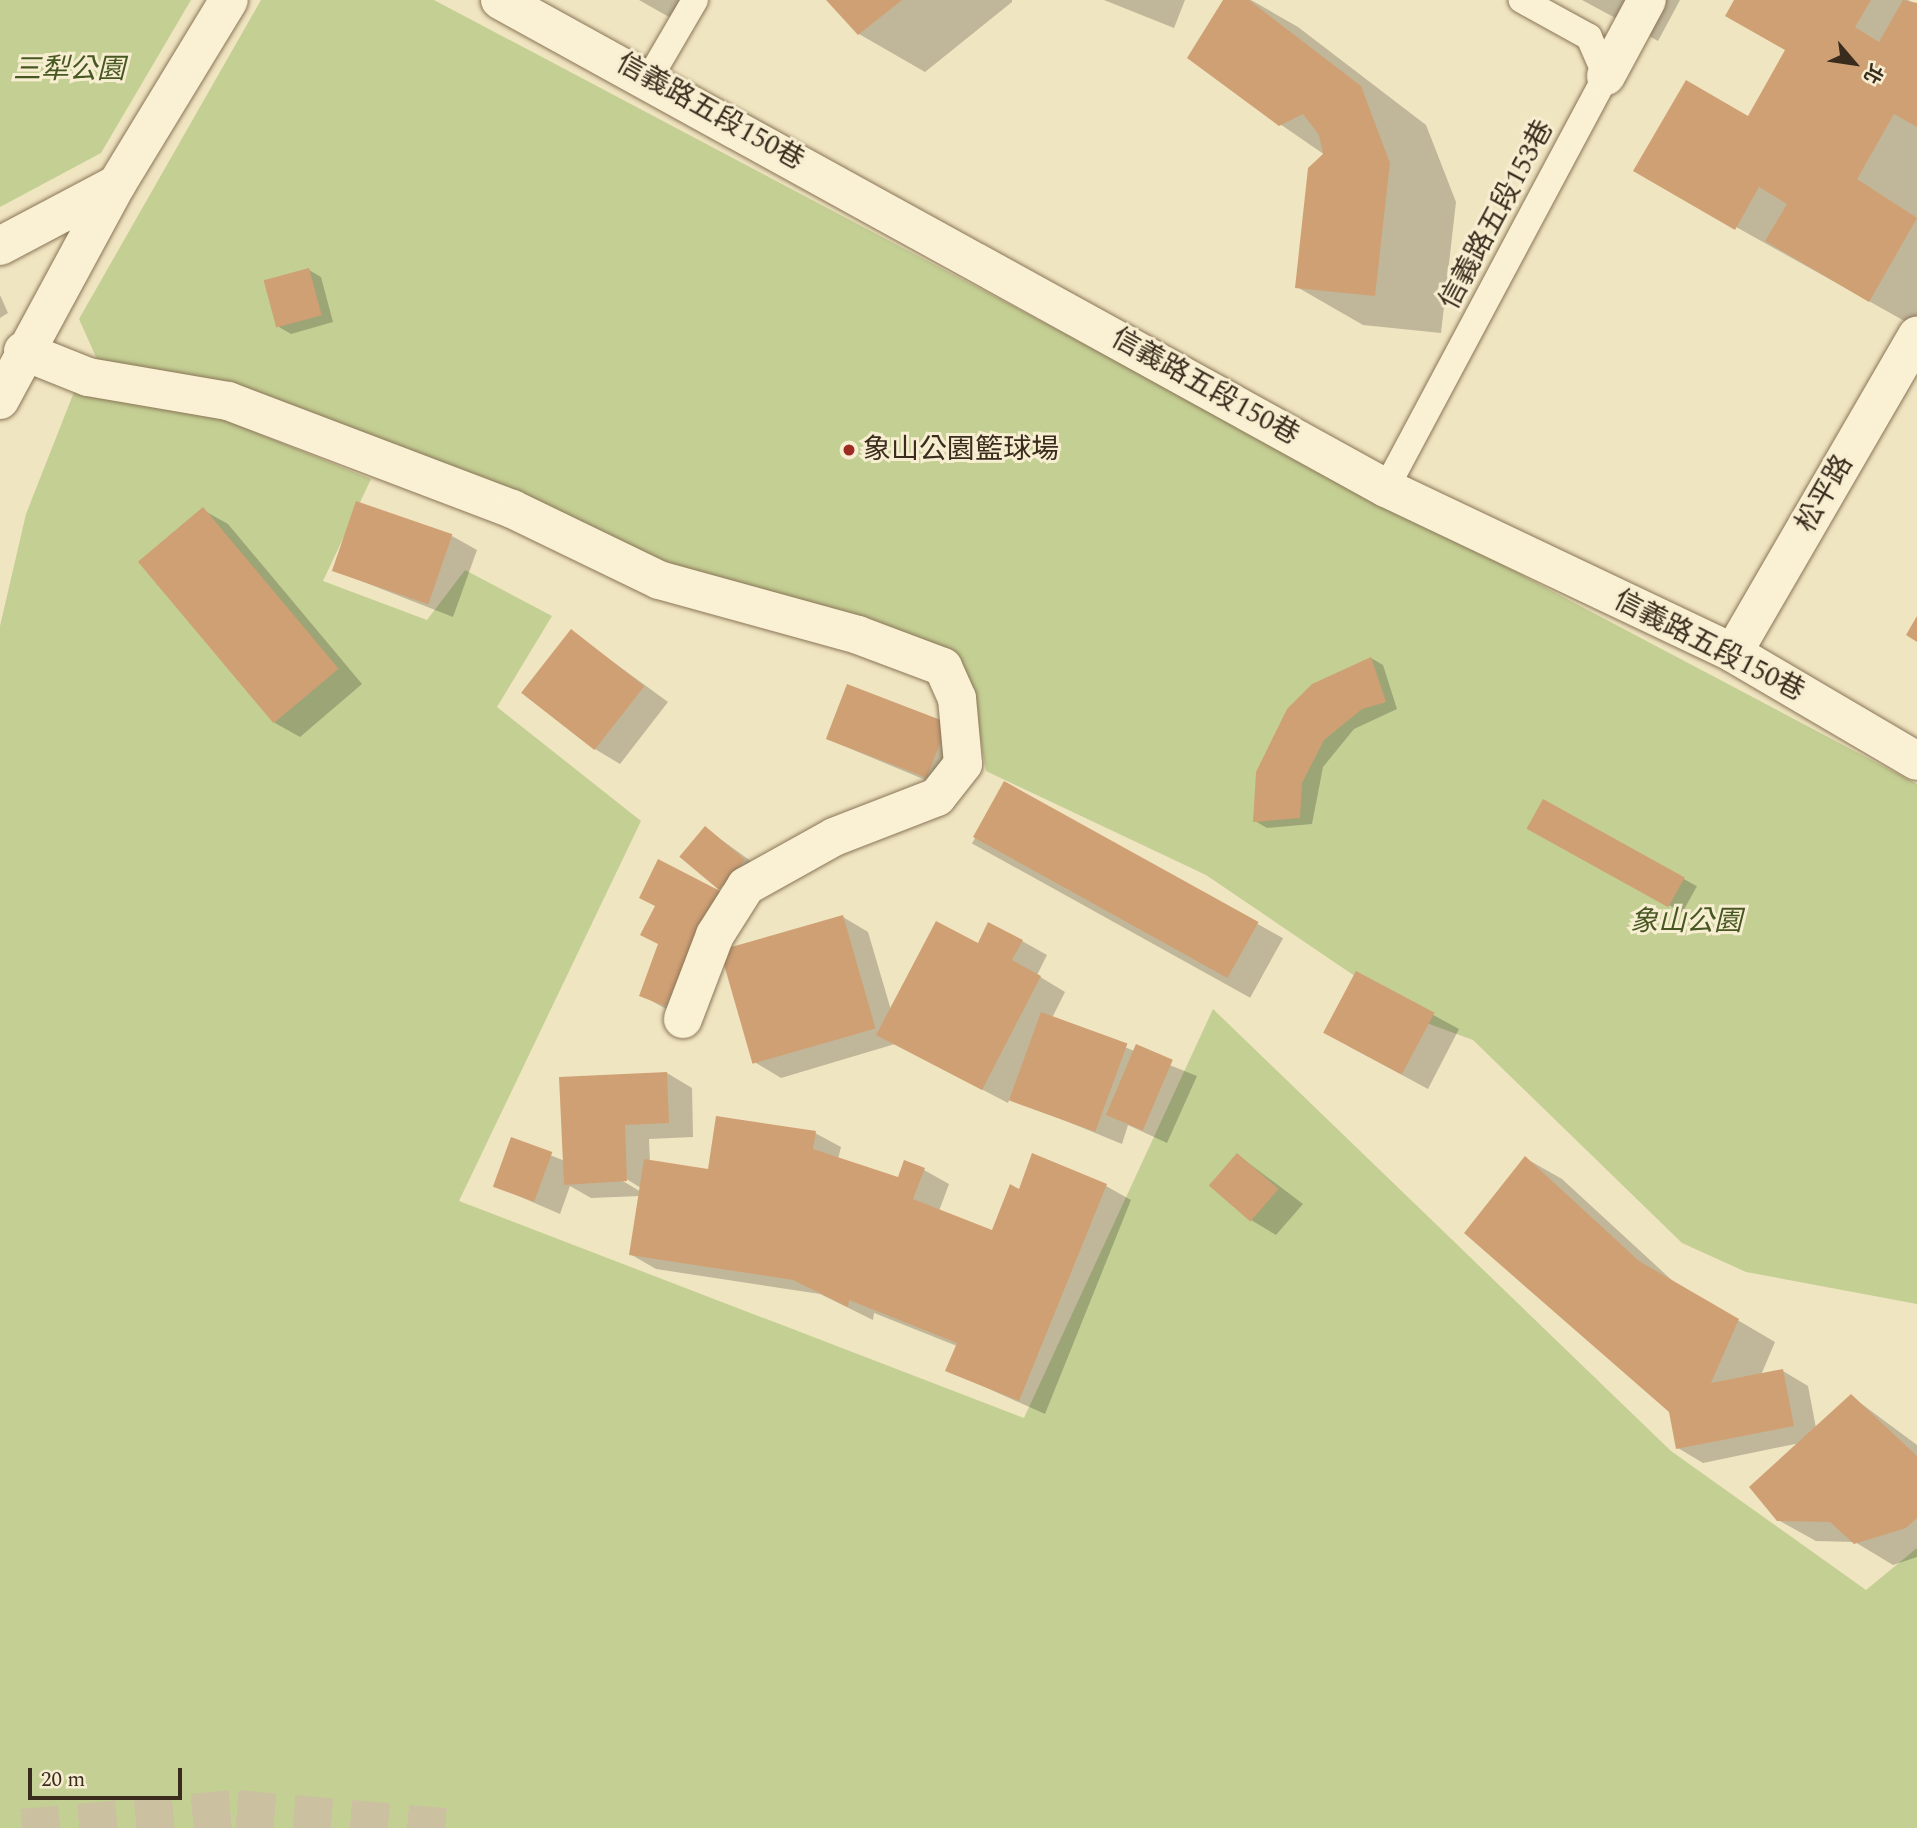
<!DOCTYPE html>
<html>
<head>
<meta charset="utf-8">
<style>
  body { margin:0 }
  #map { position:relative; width:1917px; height:1828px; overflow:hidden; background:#f0e5c1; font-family:Spectral,"Noto Sans TC",serif }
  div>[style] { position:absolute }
  .green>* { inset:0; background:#c4cf94 }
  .shadow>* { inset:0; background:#0003; transform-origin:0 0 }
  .building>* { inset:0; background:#d0a075; transform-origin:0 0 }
  .highway-tunnel>* { height:38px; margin-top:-19px; transform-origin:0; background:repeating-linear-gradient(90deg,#cbc0a0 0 38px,transparent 0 57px) }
  .roads { filter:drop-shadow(0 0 2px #8a7557) drop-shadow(0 0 2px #8a7557) }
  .lane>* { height:26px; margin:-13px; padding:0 13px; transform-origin:13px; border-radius:13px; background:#faf1d4 }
  .street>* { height:38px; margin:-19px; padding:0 19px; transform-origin:19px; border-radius:19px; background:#faf1d4 }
  .dots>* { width:19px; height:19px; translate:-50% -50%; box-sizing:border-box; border:4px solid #f7eed1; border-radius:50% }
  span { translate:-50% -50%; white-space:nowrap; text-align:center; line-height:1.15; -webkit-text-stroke:6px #f7eed1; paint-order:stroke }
  .park-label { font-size:28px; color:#465722; font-style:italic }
  .street-label { font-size:28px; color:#392c1d }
  .poi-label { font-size:28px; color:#392c1d }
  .left { translate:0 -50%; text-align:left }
  .north { position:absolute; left:1819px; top:28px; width:70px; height:70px; -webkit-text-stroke:5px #f7eed1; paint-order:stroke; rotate:119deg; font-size:19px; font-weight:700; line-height:28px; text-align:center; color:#392c1d }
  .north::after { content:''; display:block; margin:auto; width:24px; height:32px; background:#392c1d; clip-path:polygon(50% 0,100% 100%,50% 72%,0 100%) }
  .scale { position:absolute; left:28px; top:1768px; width:154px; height:32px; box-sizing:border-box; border:4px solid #392c1d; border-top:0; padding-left:9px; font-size:21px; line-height:24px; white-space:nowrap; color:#392c1d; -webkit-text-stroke:5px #f7eed1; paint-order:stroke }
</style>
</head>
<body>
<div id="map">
  <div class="green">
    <div style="clip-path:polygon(0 0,191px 0,101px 153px,0 207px)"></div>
    <div style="clip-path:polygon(261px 0,434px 0,1917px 784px,1917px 1304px,1746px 1272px,1682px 1243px,1473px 1040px,1421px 1021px,1206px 875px,986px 771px,970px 679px,919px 639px,866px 617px,796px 610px,100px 366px,79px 319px)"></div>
    <div style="clip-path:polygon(74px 392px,225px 420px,371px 479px,323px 581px,427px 620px,465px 570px,552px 616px,497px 707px,641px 821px,459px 1201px,1024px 1418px,1213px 1009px,1671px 1451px,1866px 1590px,1917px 1548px,1917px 1828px,0 1828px,0 626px,26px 514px)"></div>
  </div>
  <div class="shadow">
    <div style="clip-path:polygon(639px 0,691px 0,669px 17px)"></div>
    <div style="clip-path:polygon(829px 0,1012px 0,1012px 2px,925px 72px,859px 34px)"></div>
    <div style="clip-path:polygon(1104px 0,1185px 0,1174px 28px)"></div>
    <div style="clip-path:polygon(1225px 0,1251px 0,1298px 27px,1426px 125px,1456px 202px,1441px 333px,1363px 325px,1297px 287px,1325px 155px,1280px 124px)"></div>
    <div style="clip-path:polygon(1582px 0,1680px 0,1658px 41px)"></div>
    <div style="clip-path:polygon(1736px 0,1908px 0,1917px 5px,1917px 328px,1636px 171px,1748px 118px,1787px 50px)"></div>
    <div style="clip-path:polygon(309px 270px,321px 277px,333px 322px,291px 334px,279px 327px)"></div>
    <div style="clip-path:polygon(0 295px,8px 313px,0 318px)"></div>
    <div style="clip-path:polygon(203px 510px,228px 524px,362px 684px,300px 737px,275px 723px)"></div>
    <div style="clip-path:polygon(452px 536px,477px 550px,453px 617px,333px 570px)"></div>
    <div style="clip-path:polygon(572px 632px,668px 702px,620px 764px,595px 749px)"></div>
    <div style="clip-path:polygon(1371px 658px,1383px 665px,1397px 709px,1354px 729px,1323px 767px,1312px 824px,1267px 828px,1255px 821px)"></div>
    <div style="clip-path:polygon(947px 724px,952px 791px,827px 739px)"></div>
    <div style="left:1005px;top:784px;width:318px;height:68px;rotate:29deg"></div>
    <div style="left:1543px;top:801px;width:176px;height:30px;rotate:29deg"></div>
    <div style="clip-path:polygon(705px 828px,769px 874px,666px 1009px,641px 995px,726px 896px)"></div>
    <div style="clip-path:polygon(843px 917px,868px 932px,891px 1010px,978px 945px,1022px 941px,1047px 955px,1037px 975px,1065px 992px,1052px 1018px,1197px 1076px,1167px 1143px,1128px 1125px,1122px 1144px,1010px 1098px,1008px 1103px,895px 1044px,781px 1078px,756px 1063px)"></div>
    <div style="clip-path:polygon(1356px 973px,1459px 1029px,1428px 1089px,1350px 1047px)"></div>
    <div style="clip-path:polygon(evenodd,667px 1073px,692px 1088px,693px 1137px,649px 1139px,650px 1162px,709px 1171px,815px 1133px,841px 1147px,838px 1159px,899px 1179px,924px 1170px,949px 1184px,939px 1211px,993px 1233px,1020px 1191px,1106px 1186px,1131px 1200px,1045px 1414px,947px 1370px,957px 1346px,874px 1313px,873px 1320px,820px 1294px,656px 1269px,630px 1254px,640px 1196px,591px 1198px,570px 1186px,560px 1214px,495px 1186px,512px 1140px,565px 1161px,667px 1073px,620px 1175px,641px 1188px,641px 1192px,618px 1178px,620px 1175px)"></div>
    <div style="clip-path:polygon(1238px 1155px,1303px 1204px,1276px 1235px,1251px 1220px)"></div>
    <div style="clip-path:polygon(1525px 1158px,1562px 1179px,1676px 1284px,1775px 1342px,1761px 1375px,1783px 1371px,1808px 1386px,1816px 1428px,1851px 1396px,1917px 1445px,1917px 1557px,1893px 1565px,1855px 1542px,1816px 1541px,1778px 1520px,1800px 1443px,1703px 1463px,1678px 1448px,1671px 1411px)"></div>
  </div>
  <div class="building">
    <div style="clip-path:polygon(826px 0,902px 0,858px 35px)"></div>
    <div style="clip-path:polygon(1223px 0,1249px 0,1361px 86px,1390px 163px,1375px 296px,1295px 288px,1308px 168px,1323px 154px,1319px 135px,1303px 114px,1279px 126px,1187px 58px)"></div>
    <div style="clip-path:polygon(1734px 0,1871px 0,1855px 27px,1879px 42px,1903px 0,1917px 3px,1917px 127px,1894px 114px,1857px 179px,1917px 218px,1869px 302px,1765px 241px,1787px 204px,1759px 187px,1735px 230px,1633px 171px,1686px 80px,1748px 116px,1785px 50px,1725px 16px)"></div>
    <div style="left:309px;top:268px;width:49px;height:47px;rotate:75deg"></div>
    <div style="left:356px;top:501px;width:102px;height:74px;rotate:19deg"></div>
    <div style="left:203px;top:507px;width:211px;height:85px;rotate:50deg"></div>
    <div style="clip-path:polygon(1917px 616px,1917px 642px,1906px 635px)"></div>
    <div style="left:571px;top:629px;width:93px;height:81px;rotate:38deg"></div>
    <div style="clip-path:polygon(1371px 657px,1386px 702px,1362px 709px,1324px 740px,1302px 783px,1300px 818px,1253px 822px,1256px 772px,1287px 709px,1312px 684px)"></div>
    <div style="left:847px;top:684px;width:108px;height:59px;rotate:21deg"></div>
    <div style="left:1004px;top:781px;width:291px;height:64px;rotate:29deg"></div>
    <div style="left:1543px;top:799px;width:162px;height:34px;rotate:29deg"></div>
    <div style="left:705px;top:826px;width:52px;height:40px;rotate:40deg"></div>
    <div style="clip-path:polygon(658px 859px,720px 891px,665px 1006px,639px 996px,658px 944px,640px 935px,655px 906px,639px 898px)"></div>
    <div style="left:843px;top:915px;width:118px;height:128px;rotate:74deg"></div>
    <div style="clip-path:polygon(936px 921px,978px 943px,988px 922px,1023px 940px,1012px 960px,1041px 976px,982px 1090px,876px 1035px)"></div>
    <div style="left:1356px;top:971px;width:89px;height:70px;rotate:28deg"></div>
    <div style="left:1041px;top:1012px;width:92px;height:94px;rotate:20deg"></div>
    <div style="left:1136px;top:1044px;width:40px;height:77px;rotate:23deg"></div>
    <div style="clip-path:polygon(667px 1072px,669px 1123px,625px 1125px,627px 1181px,564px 1185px,559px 1077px)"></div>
    <div style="clip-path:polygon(716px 1116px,816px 1131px,813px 1149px,898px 1177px,904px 1160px,925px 1168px,913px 1199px,992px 1230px,1010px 1184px,1019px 1189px,1032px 1153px,1107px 1184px,1019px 1401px,945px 1371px,957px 1343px,849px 1300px,848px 1307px,793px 1280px,629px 1255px,644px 1159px,708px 1169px)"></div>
    <div style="left:511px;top:1137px;width:44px;height:53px;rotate:20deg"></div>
    <div style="left:1237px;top:1153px;width:55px;height:43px;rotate:41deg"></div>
    <div style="clip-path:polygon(1525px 1156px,1639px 1261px,1739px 1319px,1711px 1383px,1783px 1369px,1794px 1426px,1676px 1449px,1669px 1412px,1464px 1233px)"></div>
    <div style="clip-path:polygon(1851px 1394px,1917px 1456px,1917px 1518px,1906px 1528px,1854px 1544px,1830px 1522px,1777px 1521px,1749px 1487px)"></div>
  </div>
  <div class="highway-tunnel">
    <div style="left:22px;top:1828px;width:216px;rotate:-5.1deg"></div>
    <div style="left:237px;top:1809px;width:217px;rotate:5deg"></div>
  </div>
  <div class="roads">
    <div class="lane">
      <div style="left:650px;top:77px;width:89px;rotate:-59.7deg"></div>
      <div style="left:1386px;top:488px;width:467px;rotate:-61.9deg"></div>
      <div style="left:1606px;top:76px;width:43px;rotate:-113.6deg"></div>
      <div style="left:1589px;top:37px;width:77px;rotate:-151.1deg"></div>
    </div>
    <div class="street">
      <div style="left:500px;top:0;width:1012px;rotate:28.85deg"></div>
      <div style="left:1386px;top:488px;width:384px;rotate:25.4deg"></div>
      <div style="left:1733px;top:653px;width:213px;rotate:30.4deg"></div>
      <div style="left:1606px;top:76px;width:86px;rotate:-61.7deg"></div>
      <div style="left:0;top:246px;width:132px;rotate:-27.9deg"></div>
      <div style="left:117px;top:184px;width:215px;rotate:-58.7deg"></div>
      <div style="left:23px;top:351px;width:70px;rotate:21.8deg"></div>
      <div style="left:88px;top:377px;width:142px;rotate:9.7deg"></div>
      <div style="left:228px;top:401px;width:304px;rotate:20.8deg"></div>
      <div style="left:512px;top:509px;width:163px;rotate:25.8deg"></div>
      <div style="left:659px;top:580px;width:206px;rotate:15.4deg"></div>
      <div style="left:858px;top:635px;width:91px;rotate:20.6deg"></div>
      <div style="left:943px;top:667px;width:34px;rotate:66deg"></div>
      <div style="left:957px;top:698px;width:66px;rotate:84.8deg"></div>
      <div style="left:963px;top:764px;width:42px;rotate:128.2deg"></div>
      <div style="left:937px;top:797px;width:110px;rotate:158.8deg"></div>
      <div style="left:834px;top:837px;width:101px;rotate:150.9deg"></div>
      <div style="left:746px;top:886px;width:58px;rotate:122.3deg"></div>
      <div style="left:715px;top:935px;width:90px;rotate:110.9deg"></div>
      <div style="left:0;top:400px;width:246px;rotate:-61.6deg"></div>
      <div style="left:1733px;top:653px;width:367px;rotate:-59.9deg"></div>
    </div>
  </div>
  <div class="dots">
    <div style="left:849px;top:450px;background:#9c2b24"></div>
  </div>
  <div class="park-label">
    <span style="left:69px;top:70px">三犁公園</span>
    <span style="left:1686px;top:922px">象山公園</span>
  </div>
  <div class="street-label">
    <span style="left:710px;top:112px;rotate:29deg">信義路五段150巷</span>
    <span style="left:1497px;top:215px;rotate:-62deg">信義路五段153巷</span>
    <span style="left:1205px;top:387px;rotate:29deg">信義路五段150巷</span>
    <span style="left:1825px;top:494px;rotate:-60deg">松平路</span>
    <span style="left:1709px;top:646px;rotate:27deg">信義路五段150巷</span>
  </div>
  <div class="poi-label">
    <span class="left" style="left:863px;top:450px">象山公園籃球場</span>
  </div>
  <div class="north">北</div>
  <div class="scale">20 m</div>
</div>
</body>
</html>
